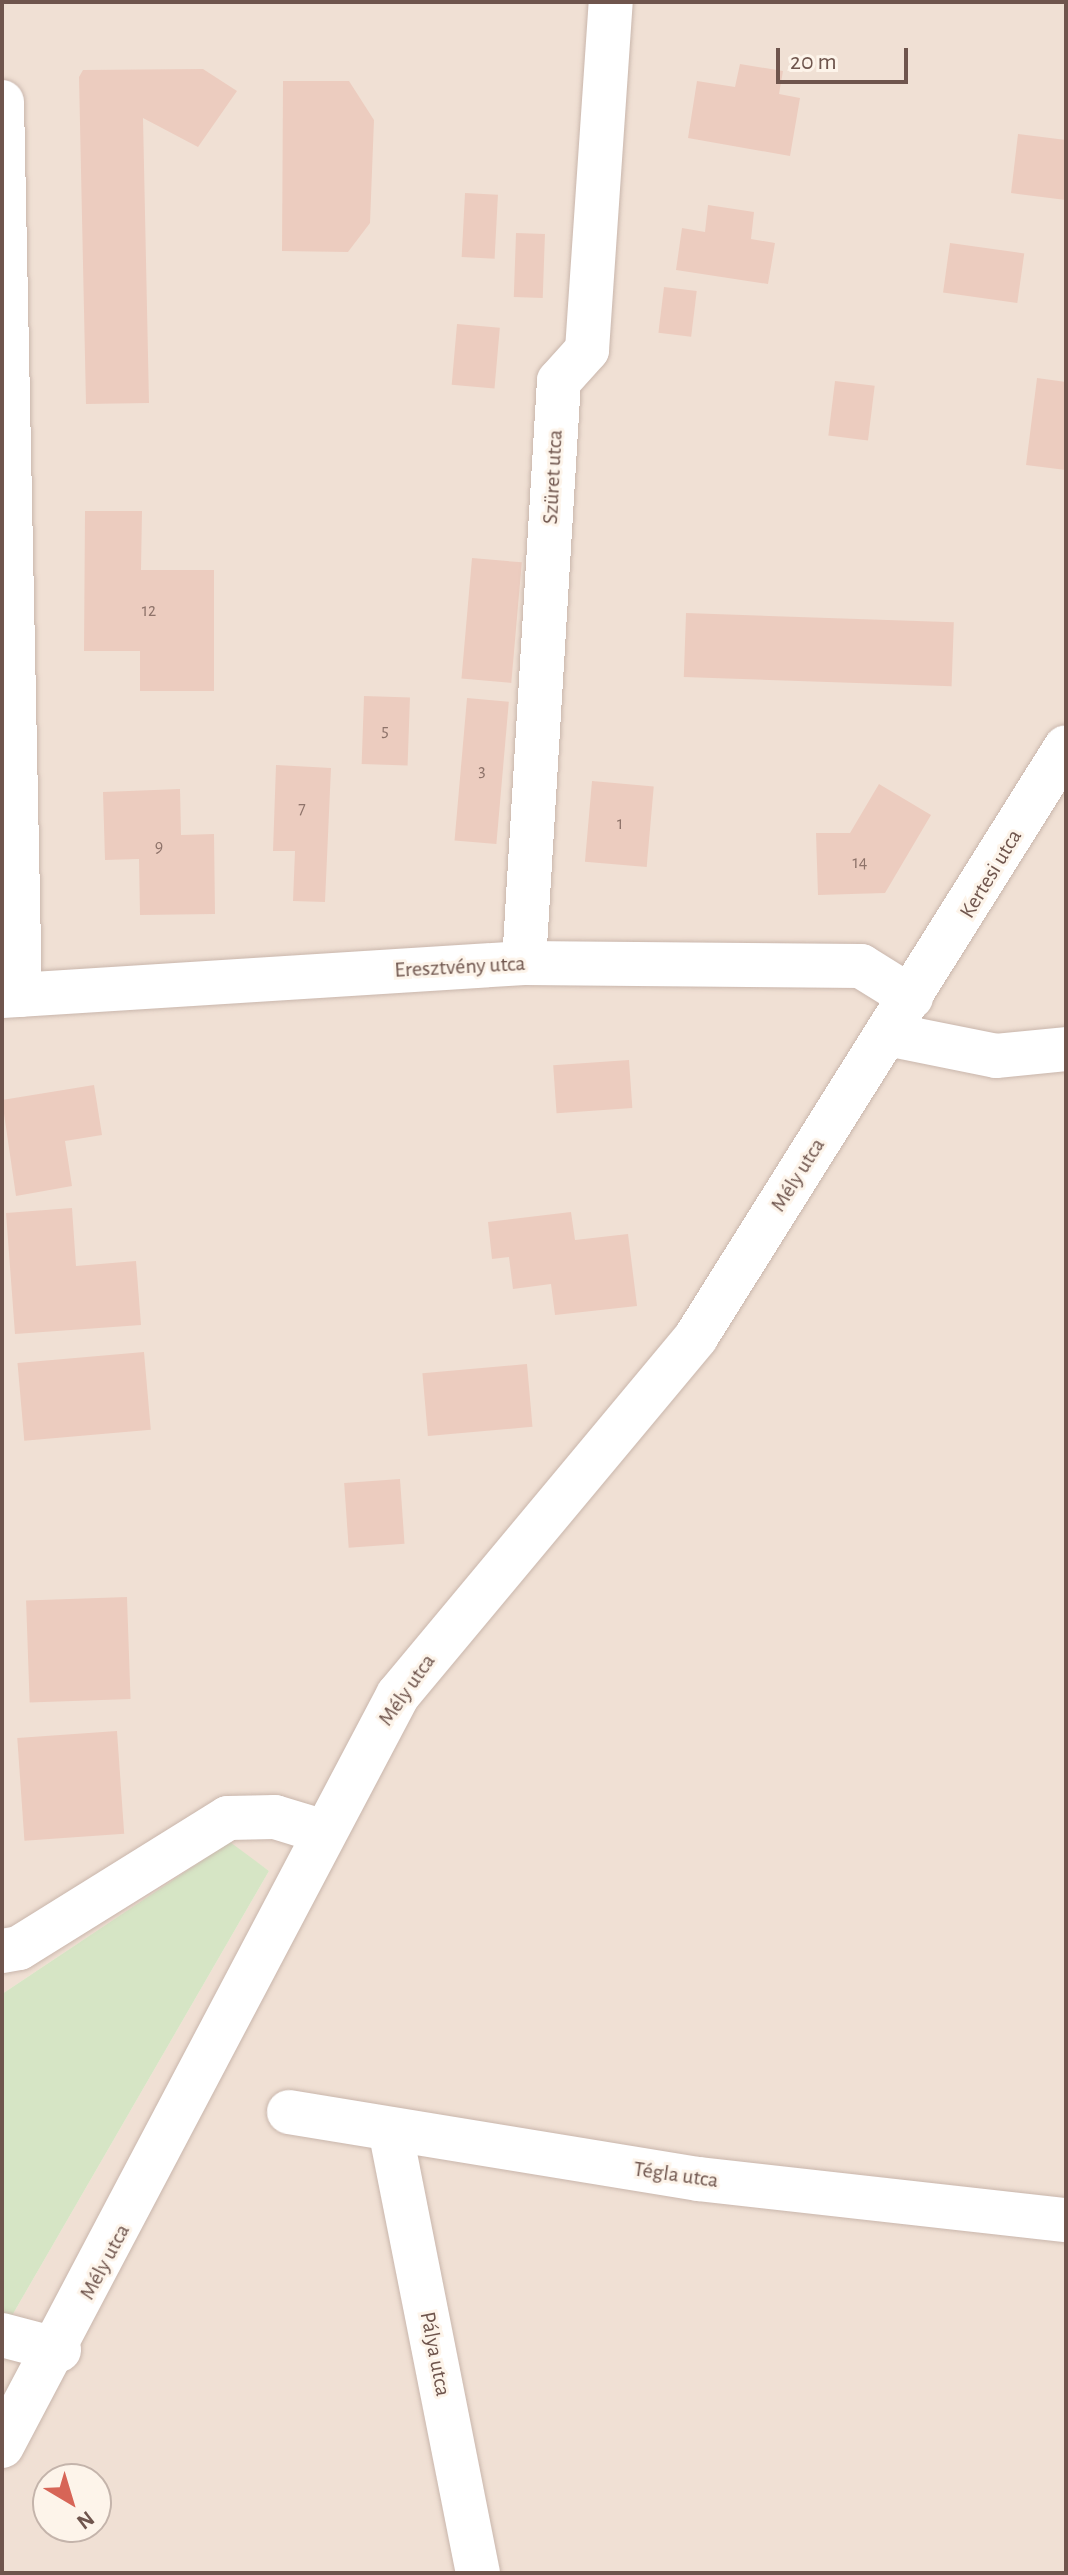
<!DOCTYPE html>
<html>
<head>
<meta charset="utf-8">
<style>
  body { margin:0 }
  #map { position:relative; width:1068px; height:2575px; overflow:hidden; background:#faefe5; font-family:"Alegreya Sans",sans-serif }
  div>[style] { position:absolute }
  .residential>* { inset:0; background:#f0e0d4 }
  .green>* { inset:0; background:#d6e5c5 }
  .building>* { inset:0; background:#ecccbf; transform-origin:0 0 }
  .roads { filter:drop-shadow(0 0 2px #c9b6ac) drop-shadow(0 0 2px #c9b6ac) }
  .minor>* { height:44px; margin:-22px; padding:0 22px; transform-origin:22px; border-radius:22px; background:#fff }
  span { translate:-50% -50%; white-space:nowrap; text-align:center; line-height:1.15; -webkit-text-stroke:6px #fdf4ea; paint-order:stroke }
  .number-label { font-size:18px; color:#8e736a }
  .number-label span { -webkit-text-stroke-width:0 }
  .street-label { font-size:22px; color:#6f554d }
  .frame { position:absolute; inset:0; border:4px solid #6f554d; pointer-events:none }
  .north { position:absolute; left:32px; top:2463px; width:80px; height:80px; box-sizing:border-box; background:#fdf4ea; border:2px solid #c4b4ab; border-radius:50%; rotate:142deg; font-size:22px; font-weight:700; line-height:32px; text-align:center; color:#6f554d }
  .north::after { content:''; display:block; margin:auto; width:28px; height:36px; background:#d76557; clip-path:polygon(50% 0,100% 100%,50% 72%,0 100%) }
  .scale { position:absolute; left:776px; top:48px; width:132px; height:36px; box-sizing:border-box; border:4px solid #6f554d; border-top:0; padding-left:10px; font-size:24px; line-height:28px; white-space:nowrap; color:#6f554d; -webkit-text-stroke:6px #fdf4ea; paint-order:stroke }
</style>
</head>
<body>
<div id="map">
  <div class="residential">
    <div style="clip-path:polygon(evenodd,2px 2px,1066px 2px,1066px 2573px,2px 2573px,2px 2333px,269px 1871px,229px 1843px,2px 1994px,2px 2px,48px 2479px,96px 2479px,96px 2527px,48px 2527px,48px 2479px)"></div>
  </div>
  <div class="green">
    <div style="clip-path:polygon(230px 1842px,269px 1871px,2px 2333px,2px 1994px)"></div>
  </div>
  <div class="building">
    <div style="clip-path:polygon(740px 64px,783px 71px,779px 94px,800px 98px,790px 156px,688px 138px,697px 81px,735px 87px)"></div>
    <div style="clip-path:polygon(203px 69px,237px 91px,198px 147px,143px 118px,149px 403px,86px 404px,79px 77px,83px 70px)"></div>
    <div style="clip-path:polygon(283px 81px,349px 81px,374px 120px,370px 223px,348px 252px,282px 251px)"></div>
    <div style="clip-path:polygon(1018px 134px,1066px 140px,1066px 200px,1011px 193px)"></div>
    <div style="left:465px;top:193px;width:33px;height:64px;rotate:3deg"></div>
    <div style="clip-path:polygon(708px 205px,754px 212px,751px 239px,775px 243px,768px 284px,676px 270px,682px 228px,705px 232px)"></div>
    <div style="left:516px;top:233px;width:29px;height:64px;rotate:2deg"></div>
    <div style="left:950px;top:243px;width:75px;height:50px;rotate:8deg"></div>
    <div style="left:664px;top:287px;width:33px;height:46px;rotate:7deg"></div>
    <div style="left:457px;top:324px;width:43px;height:61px;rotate:5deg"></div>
    <div style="clip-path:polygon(1037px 378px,1066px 382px,1066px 470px,1026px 465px)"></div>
    <div style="left:835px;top:381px;width:40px;height:55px;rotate:7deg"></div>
    <div style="clip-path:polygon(85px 511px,142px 511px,141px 570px,214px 570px,214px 691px,140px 691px,140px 651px,84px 651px)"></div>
    <div style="left:472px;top:558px;width:50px;height:121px;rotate:5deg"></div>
    <div style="left:686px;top:613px;width:268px;height:64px;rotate:2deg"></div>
    <div style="left:364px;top:696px;width:46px;height:68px;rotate:2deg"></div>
    <div style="left:467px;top:698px;width:42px;height:143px;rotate:5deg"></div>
    <div style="clip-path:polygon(276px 765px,331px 768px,325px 902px,293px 901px,295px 851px,273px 851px)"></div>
    <div style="left:592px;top:781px;width:62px;height:81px;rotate:5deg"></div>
    <div style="clip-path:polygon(879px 784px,931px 815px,885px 893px,818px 895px,816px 833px,850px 833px)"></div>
    <div style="clip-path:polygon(180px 789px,181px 835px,214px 834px,215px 914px,140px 915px,139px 859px,105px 860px,103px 792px)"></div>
    <div style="left:629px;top:1060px;width:48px;height:76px;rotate:86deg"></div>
    <div style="clip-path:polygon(94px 1085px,102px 1135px,65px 1141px,72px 1186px,16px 1196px,2px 1100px)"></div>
    <div style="clip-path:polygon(72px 1208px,76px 1266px,136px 1261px,141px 1325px,15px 1334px,6px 1213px)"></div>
    <div style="clip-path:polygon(571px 1212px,575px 1240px,628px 1234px,637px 1306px,555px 1315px,551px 1284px,513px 1289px,509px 1257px,492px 1259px,488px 1222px)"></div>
    <div style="left:144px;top:1352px;width:78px;height:127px;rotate:85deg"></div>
    <div style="left:527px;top:1364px;width:63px;height:105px;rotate:85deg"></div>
    <div style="left:400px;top:1479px;width:65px;height:56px;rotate:86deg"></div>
    <div style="left:127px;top:1597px;width:102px;height:101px;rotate:88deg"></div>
    <div style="left:117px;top:1731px;width:103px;height:100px;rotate:86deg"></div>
  </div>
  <div class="roads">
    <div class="minor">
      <div style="left:2px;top:102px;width:893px;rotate:88.85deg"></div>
      <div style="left:524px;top:963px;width:583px;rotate:-86.56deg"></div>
      <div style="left:559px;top:381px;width:42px;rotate:-47.9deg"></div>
      <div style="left:587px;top:350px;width:349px;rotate:-86.1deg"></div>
      <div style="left:2px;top:996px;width:523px;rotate:-3.62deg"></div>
      <div style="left:524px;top:963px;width:337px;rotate:0.5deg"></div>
      <div style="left:861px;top:966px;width:59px;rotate:31.8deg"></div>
      <div style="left:887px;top:1034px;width:111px;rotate:11.4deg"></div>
      <div style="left:996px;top:1056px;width:70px;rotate:-5.7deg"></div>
      <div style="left:2px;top:1951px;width:17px;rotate:-10deg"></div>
      <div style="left:19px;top:1948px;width:246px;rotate:-31.9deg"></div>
      <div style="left:228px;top:1818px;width:47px;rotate:-1.2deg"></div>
      <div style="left:275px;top:1817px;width:51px;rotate:17deg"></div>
      <div style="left:289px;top:2112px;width:415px;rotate:9.3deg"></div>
      <div style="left:699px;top:2179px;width:369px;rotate:6.4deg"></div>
      <div style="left:391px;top:2134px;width:448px;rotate:78.8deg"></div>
      <div style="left:2px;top:2335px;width:59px;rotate:14.7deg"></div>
      <div style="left:2px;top:2446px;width:849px;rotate:-62.2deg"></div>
      <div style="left:398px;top:1695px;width:466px;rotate:-50.2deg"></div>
      <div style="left:696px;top:1337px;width:696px;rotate:-57.91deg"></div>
    </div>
  </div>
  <div class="number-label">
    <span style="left:149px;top:611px">12</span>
    <span style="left:385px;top:731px">5</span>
    <span style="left:482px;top:771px">3</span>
    <span style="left:302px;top:809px">7</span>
    <span style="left:620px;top:824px">1</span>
    <span style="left:159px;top:847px">9</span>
    <span style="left:860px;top:863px">14</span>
  </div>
  <div class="street-label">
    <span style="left:553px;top:477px;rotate:-87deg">Szüret utca</span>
    <span style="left:991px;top:874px;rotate:-59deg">Kertesi utca</span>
    <span style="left:460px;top:967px;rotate:-3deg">Eresztvény utca</span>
    <span style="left:798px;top:1175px;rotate:-58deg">Mély utca</span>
    <span style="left:407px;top:1690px;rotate:-55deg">Mély utca</span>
    <span style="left:676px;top:2175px;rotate:8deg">Tégla utca</span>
    <span style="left:105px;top:2262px;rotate:-62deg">Mély utca</span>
    <span style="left:435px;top:2354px;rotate:79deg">Pálya utca</span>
  </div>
  <div class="frame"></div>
  <div class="north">N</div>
  <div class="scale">20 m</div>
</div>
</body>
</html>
